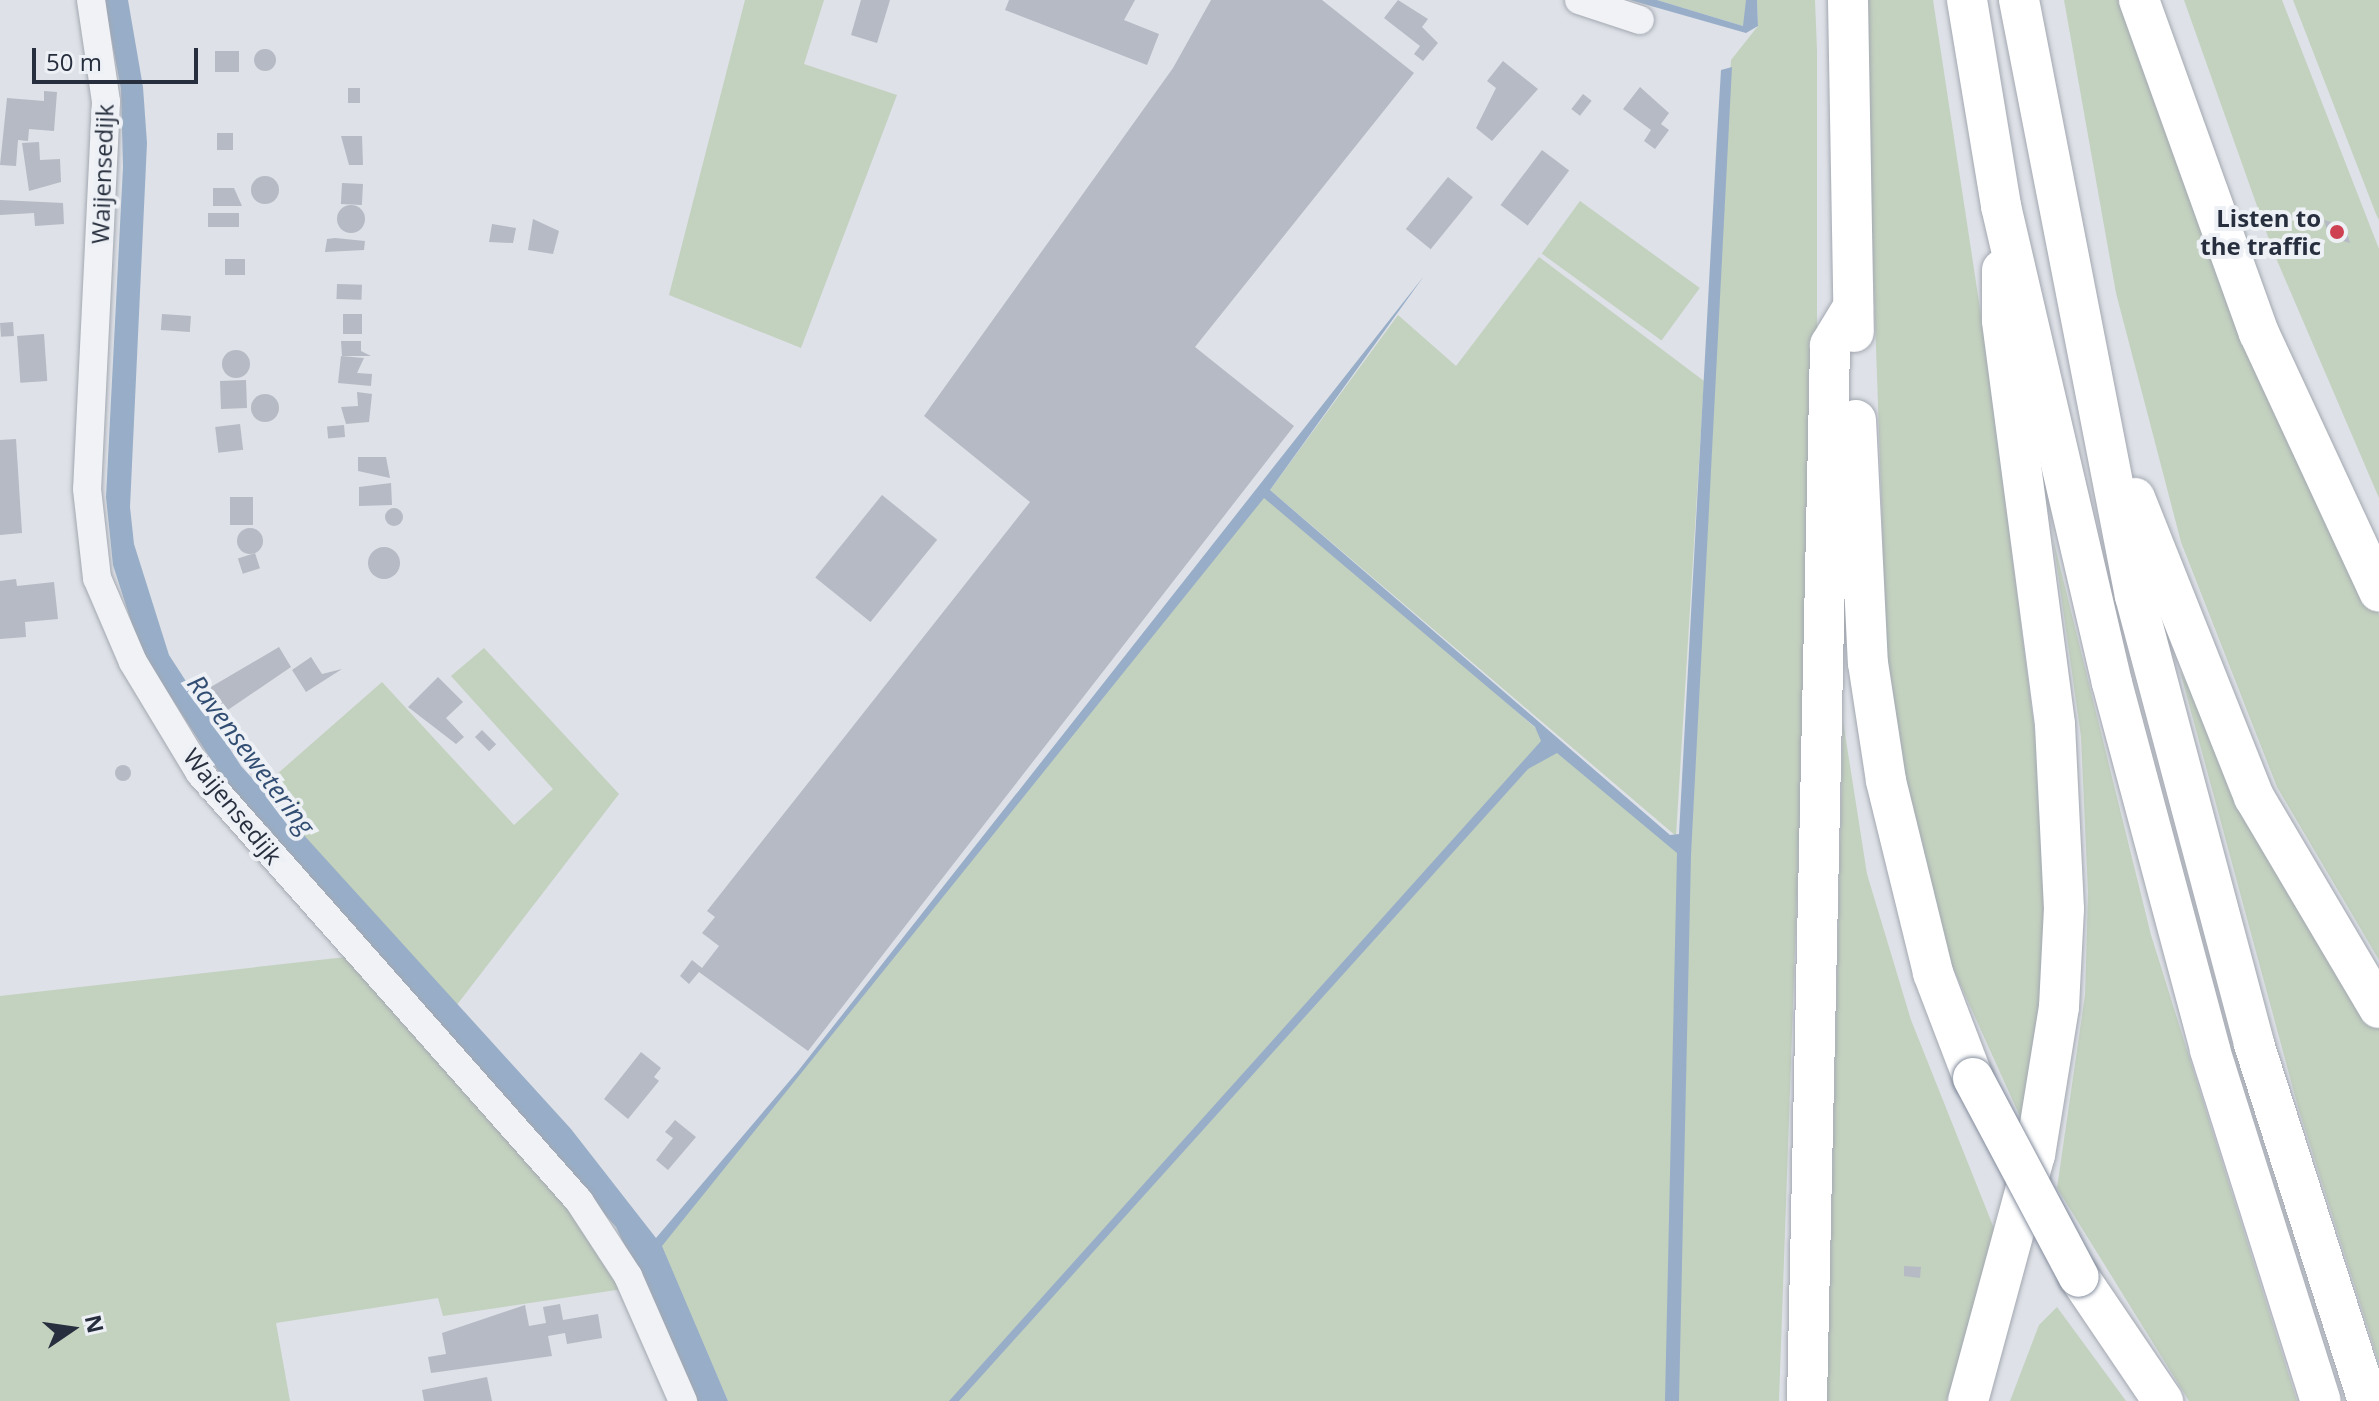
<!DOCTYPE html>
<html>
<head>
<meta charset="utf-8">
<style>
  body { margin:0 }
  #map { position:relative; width:2379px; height:1401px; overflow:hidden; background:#dee1e7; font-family:"Open Sans",sans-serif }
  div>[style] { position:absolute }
  .green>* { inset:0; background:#c3d1bf; transform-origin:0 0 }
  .water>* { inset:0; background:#98aec8 }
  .building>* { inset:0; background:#b5bac4; transform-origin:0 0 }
  .round { border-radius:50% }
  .roads { filter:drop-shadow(0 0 2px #a3a8b1) drop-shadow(0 0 2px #a3a8b1) }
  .minor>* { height:28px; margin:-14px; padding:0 14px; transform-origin:14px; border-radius:14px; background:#f0f2f6 }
  .highway>* { height:40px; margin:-20px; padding:0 20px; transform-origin:20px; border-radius:20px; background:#fff }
  .bridges { filter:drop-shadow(0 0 2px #858e9e) drop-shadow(0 0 2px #858e9e) }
  .highway-bridge>* { height:40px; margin:-20px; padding:0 20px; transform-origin:20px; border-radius:20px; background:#fff }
  .dots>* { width:22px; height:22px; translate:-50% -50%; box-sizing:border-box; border:4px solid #edf0f5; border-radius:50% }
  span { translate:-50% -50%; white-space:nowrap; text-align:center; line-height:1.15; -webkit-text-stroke:8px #edf0f5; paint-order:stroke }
  .street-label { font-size:24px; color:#272f3e }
  .poi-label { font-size:24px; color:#272f3e; font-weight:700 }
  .right { translate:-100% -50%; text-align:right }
  .water-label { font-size:26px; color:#314d72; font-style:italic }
  .north { position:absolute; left:32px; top:1289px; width:80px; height:80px; -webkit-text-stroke:6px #edf0f5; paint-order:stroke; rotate:77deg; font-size:22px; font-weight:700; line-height:32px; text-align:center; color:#272f3e }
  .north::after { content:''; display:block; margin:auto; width:28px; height:36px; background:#272f3e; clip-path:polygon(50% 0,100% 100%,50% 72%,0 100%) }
  .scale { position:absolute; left:32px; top:48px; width:166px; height:36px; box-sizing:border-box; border:4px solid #272f3e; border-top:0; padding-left:10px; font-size:24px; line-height:28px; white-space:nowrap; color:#272f3e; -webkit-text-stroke:6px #edf0f5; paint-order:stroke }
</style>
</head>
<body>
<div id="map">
  <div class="green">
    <div style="clip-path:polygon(745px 0,824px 0,804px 64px,897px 95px,801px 348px,669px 295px)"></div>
    <div style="clip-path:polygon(1657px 0,1746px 0,1748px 24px,1743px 26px)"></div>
    <div style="clip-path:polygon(1757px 0,1815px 0,1817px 51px,1817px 326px,1779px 1401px,728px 1401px,660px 1246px,1262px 488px,1548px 739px,1690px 854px,1731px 60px,1758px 26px)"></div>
    <div style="clip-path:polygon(1864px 0,1933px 0,1986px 348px,2047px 829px,2043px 990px,2027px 1132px,1928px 913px,1888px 694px)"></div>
    <div style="clip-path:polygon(2064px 0,2123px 0,2347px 555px,2379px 615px,2379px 960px,2277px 787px,2181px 542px,2116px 293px)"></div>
    <div style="clip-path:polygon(2184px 0,2282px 0,2379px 249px,2379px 498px,2273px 251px)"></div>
    <div style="clip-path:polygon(2293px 0,2379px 0,2379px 220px,2376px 214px)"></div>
    <div style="left:1580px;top:201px;width:148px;height:65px;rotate:36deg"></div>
    <div style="clip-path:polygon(1539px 257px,1704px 381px,1676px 836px,1270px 490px,1398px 315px,1456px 366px)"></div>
    <div style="clip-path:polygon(2053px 538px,2151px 935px,2297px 1401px,2189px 1401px,2057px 1188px,2085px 995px,2088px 893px,2081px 737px)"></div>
    <div style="clip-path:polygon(484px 648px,619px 794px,456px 1006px,260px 789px,382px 682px,514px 825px,553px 789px,451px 676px)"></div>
    <div style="clip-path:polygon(2180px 671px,2379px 1028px,2379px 1363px,2298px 1107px)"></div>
    <div style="clip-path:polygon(1843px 721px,1867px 874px,1911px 1020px,2001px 1246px,1946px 1401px,1827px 1401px)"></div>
    <div style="clip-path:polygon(346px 957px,576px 1213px,623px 1289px,443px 1316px,438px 1298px,276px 1323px,290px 1401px,0 1401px,0 996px)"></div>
    <div style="clip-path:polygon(2057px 1307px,2126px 1401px,2010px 1401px,2039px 1325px)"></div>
  </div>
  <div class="water">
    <div style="clip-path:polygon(104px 0,128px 0,143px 87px,147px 143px,130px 507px,134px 544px,169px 655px,241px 766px,571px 1129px,656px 1238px,798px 1071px,1424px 276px,1270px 490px,1670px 835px,1679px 834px,1717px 136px,1721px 70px,1732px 67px,1691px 855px,1679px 1401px,1665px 1401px,1677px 853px,1557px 753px,1528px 769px,959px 1401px,949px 1401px,1541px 741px,1535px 727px,1264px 498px,662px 1246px,728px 1401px,698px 1401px,616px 1227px,310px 884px,221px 775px,140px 649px,113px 565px,106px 497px,123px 167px,121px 89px)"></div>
    <div style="clip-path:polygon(1630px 0,1657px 0,1743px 26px,1746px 0,1757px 0,1758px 26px,1746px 33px)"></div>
  </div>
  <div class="building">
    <div style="clip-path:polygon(861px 0,890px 0,877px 43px,851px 35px)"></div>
    <div style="clip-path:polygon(1009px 0,1135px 0,1124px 20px,1159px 34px,1147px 65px,1005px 10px)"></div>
    <div style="clip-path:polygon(1211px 0,1322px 0,1414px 73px,1195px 347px,1294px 426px,808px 1051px,699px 972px,689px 984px,680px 976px,692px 960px,702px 968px,719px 946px,702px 933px,715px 917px,707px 911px,1030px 502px,924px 416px,1173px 68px)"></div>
    <div style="clip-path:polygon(1398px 0,1428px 19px,1422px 27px,1438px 43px,1423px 61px,1414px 54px,1420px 46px,1384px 18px)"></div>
    <div class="round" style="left:254px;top:49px;width:22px;height:22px"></div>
    <div style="left:215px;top:51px;width:24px;height:21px"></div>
    <div style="clip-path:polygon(1503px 61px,1538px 89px,1492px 141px,1476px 128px,1496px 88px,1487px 81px)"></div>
    <div style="clip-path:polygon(1640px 87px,1669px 113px,1661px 124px,1669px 130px,1655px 149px,1644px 141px,1651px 130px,1623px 109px)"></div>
    <div style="left:348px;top:88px;width:12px;height:15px"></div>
    <div style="clip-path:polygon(44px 91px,57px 92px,54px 131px,29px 129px,28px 141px,18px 140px,16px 166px,0 165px,7px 98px,44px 101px)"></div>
    <div style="left:1583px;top:94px;width:11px;height:19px;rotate:38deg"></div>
    <div style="left:217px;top:133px;width:16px;height:17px"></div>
    <div style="clip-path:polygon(341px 136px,362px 136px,363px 165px,349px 165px)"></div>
    <div style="clip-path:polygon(39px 142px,40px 160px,60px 159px,61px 182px,29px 191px,22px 143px)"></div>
    <div style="left:1542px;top:150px;width:34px;height:69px;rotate:37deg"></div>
    <div class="round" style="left:251px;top:176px;width:28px;height:28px"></div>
    <div style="left:1448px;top:177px;width:32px;height:67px;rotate:39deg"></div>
    <div style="left:342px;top:183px;width:21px;height:21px;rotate:3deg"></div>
    <div style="clip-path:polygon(213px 188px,234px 188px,242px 206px,213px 206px)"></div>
    <div style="clip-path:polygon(0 200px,63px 203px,64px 224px,35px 226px,34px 213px,0 215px)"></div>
    <div class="round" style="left:337px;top:205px;width:28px;height:28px"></div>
    <div style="left:208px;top:213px;width:31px;height:14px"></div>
    <div style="clip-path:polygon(533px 219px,559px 231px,553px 254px,528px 250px)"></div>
    <div style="clip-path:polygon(2324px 220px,2345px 226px,2350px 243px,2329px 237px)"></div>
    <div style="clip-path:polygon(492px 224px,516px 228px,513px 243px,489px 242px)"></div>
    <div style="clip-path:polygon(335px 238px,365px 241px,364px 250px,325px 252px,327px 239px)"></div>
    <div style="left:225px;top:259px;width:20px;height:16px"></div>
    <div style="left:337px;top:284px;width:25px;height:15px;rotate:2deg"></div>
    <div style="left:162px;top:314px;width:29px;height:16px;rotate:4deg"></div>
    <div style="left:343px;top:314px;width:19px;height:20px"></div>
    <div style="left:13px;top:322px;width:14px;height:13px;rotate:86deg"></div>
    <div style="left:44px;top:334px;width:47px;height:27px;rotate:86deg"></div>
    <div style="clip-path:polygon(341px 341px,361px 341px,361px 351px,371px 356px,342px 356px)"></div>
    <div class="round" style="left:222px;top:350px;width:28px;height:28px"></div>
    <div style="clip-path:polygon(341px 356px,364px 358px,357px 373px,372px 374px,371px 386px,338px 383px)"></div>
    <div style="left:246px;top:380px;width:28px;height:26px;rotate:88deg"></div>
    <div style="clip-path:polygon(357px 392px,372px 394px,369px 422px,346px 424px,341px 407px,358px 406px)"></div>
    <div class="round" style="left:251px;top:394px;width:28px;height:28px"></div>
    <div style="left:240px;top:424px;width:26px;height:25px;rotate:83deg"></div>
    <div style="left:344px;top:425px;width:12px;height:17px;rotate:85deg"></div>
    <div style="clip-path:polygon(16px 439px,22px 533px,0 535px,0 440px)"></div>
    <div style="clip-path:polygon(358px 457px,386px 457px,390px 478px,358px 471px)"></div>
    <div style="clip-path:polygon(391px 483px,392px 505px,359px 506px,359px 487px)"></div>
    <div style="left:882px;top:495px;width:71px;height:106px;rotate:39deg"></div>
    <div style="left:253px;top:497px;width:28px;height:23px;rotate:90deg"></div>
    <div class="round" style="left:385px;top:508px;width:18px;height:18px"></div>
    <div class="round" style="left:237px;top:528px;width:26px;height:26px"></div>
    <div class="round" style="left:368px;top:547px;width:32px;height:32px"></div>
    <div style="left:255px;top:553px;width:16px;height:18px;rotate:72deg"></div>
    <div style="clip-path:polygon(16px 579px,17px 586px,54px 582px,58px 619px,25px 622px,26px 637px,0 639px,0 581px)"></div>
    <div style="clip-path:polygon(279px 647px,291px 667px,219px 716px,204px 691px)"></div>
    <div style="clip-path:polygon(311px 657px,322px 674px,342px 669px,306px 692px,292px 670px)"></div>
    <div style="clip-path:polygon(438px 677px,463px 702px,446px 718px,464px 737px,456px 744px,408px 707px)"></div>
    <div style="left:482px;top:730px;width:20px;height:10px;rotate:45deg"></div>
    <div class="round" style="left:115px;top:765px;width:16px;height:16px"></div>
    <div style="clip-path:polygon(641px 1052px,661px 1068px,654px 1077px,659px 1081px,628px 1119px,604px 1099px)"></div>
    <div style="clip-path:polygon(675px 1120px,696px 1137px,668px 1170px,656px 1160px,673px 1138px,665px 1132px)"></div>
    <div style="clip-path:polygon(1904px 1266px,1921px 1267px,1920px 1278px,1904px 1276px)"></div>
    <div style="clip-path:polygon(560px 1304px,563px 1320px,598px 1314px,602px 1338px,567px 1344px,565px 1333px,548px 1336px,552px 1356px,431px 1373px,428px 1357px,446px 1354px,442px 1333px,525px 1305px,529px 1326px,546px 1323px,543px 1307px)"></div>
    <div style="clip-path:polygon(487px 1377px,492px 1401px,424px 1401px,422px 1390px)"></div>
  </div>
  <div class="roads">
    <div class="minor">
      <div style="left:91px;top:0;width:103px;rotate:81.6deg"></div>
      <div style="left:106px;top:102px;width:387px;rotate:92.8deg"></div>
      <div style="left:87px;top:489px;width:90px;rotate:83.6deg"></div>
      <div style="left:97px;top:578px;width:91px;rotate:66.8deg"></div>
      <div style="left:133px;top:662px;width:130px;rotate:58.9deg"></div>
      <div style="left:200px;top:773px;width:572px;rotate:48.47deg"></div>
      <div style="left:579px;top:1201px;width:90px;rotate:56.8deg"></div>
      <div style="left:628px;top:1276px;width:137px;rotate:66.3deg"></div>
      <div style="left:1579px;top:0;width:64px;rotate:18.2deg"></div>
    </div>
    <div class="highway">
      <div style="left:1848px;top:0;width:332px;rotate:89deg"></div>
      <div style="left:1967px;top:0;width:209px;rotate:80.6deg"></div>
      <div style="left:2001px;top:206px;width:490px;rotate:76.9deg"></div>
      <div style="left:2112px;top:683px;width:380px;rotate:75deg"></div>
      <div style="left:2210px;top:1050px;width:368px;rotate:72.5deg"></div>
      <div style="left:2019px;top:0;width:607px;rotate:78.99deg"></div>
      <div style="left:2135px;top:596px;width:464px;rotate:75.1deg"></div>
      <div style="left:2254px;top:1044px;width:375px;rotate:72.3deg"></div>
      <div style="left:2139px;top:0;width:354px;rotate:70.2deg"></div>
      <div style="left:2259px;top:333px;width:285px;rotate:65.1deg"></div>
      <div style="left:1856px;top:420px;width:243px;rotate:87.2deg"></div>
      <div style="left:1868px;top:663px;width:119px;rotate:81.3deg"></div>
      <div style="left:1886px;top:781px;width:198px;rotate:76.2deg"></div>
      <div style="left:1933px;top:973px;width:112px;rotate:69.1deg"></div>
      <div style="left:2135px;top:498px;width:322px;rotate:68.3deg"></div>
      <div style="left:2254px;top:797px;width:245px;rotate:59.4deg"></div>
      <div style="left:2079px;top:1277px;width:150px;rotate:55.9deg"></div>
      <div style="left:1807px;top:1401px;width:1056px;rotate:-88.75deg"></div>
      <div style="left:1830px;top:345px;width:44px;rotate:-58.8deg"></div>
      <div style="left:1968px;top:1401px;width:255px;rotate:-74.8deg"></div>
      <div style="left:2035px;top:1155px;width:150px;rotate:-80.8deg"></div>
      <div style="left:2059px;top:1007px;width:98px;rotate:-87.1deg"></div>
      <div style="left:2064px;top:909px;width:185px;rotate:-92.8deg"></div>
      <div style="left:2055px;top:724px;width:407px;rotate:-97.5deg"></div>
      <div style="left:2002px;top:320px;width:50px;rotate:-90deg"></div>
    </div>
  </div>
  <div class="bridges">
    <div class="highway-bridge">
      <div style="left:1973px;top:1078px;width:225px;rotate:62deg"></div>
    </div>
  </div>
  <div class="dots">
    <div style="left:2337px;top:232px;background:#ce4153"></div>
  </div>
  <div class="street-label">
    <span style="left:102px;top:174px;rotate:-88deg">Waijensedijk</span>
    <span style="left:233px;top:806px;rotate:51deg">Waijensedijk</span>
  </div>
  <div class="poi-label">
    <span class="right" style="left:2321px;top:232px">Listen to<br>the traffic</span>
  </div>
  <div class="water-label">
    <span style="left:251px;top:755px;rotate:53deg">Ravensewetering</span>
  </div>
  <div class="north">N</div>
  <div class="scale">50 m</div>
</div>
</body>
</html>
